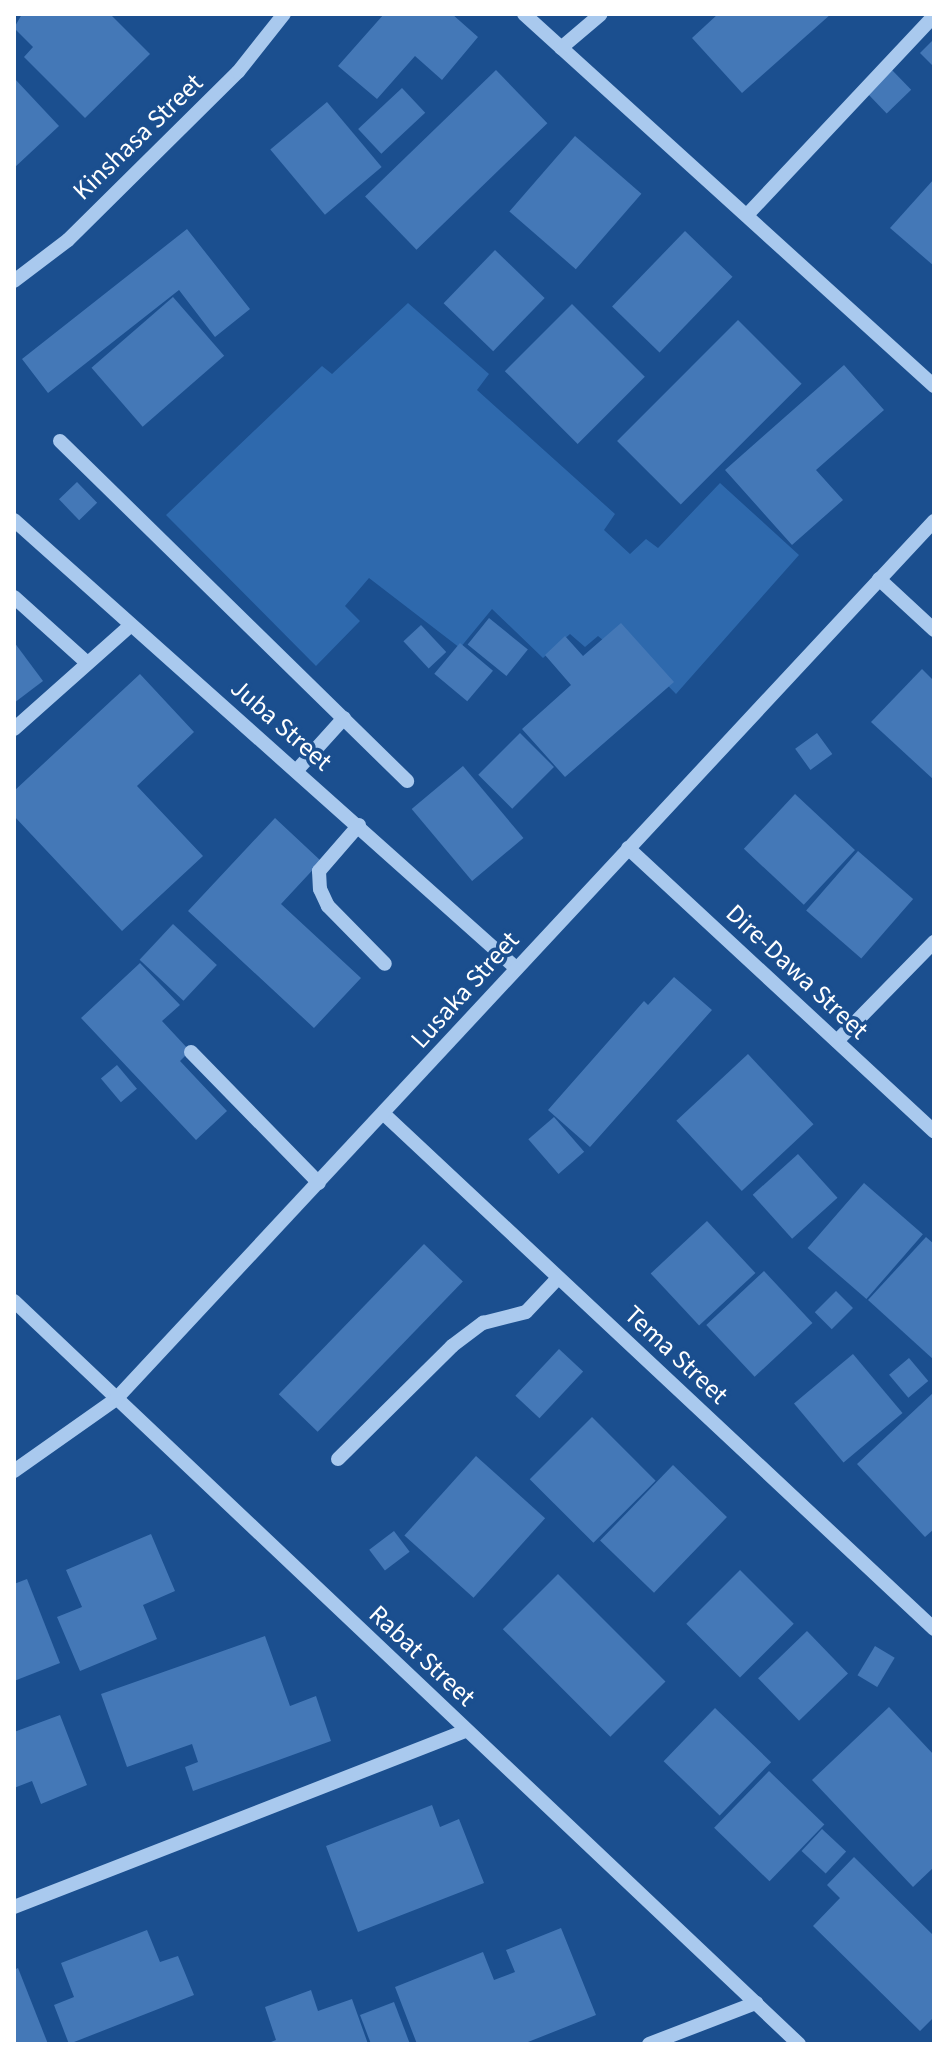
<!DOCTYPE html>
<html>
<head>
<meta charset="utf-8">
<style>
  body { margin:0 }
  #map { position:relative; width:948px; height:2058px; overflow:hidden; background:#1b4f8f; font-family:"Source Sans 3",sans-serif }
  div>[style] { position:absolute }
  .green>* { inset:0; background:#2e69ad }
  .building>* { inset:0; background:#4478b7; transform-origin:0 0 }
  .minor>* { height:14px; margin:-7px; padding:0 7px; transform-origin:7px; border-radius:7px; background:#a9c9ee }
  span { translate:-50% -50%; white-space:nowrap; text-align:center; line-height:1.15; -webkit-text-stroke:7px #1b4f8f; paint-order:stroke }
  .street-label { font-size:26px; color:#fff }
  .frame { position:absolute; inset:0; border:16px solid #fff; pointer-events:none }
</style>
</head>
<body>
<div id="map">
  <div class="green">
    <div style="clip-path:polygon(408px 303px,489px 374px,477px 390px,615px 514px,604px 530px,630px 554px,646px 539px,658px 548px,720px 483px,799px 555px,676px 694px,620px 636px,609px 645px,598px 636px,585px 647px,570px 634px,543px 658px,492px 609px,460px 648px,369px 578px,345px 606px,360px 621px,316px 666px,166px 515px,322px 366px,332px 374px)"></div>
  </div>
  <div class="building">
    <div style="clip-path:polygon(22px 14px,110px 14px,150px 54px,85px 118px,24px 57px,33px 47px,14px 28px)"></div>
    <div style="clip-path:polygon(384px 14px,452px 14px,478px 37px,442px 80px,415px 56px,377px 99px,338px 66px)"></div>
    <div style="clip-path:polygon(718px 14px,831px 14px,742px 93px,692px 38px)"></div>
    <div style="clip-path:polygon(934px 39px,934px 67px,920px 53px)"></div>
    <div style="left:891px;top:69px;width:29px;height:34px;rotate:46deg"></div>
    <div style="left:496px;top:70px;width:74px;height:182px;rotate:46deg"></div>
    <div style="clip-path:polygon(14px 78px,59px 126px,14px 168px)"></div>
    <div style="left:402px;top:88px;width:34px;height:60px;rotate:47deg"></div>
    <div style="left:327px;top:102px;width:85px;height:74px;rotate:50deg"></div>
    <div style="left:575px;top:136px;width:88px;height:100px;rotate:41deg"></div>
    <div style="clip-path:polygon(934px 179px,934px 266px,890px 228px)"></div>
    <div style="clip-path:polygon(187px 229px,250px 309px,215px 337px,179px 290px,48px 393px,22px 359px)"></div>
    <div style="left:685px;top:231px;width:66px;height:105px;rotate:44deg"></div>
    <div style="left:495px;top:250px;width:69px;height:74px;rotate:44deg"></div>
    <div style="left:173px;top:297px;width:78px;height:108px;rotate:49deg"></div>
    <div style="left:572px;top:304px;width:103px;height:95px;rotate:45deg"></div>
    <div style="left:738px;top:320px;width:90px;height:171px;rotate:45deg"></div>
    <div style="clip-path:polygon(844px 365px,884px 410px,816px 470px,843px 500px,792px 545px,725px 470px)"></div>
    <div style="left:77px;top:482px;width:29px;height:25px;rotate:46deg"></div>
    <div style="left:489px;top:618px;width:50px;height:34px;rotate:39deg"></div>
    <div style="clip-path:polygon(621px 623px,674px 682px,565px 777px,522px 729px,571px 685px,545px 655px,565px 636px,583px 656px)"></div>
    <div style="left:421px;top:625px;width:37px;height:24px;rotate:47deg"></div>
    <div style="clip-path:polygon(14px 642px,43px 681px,14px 703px)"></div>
    <div style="left:460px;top:643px;width:43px;height:40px;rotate:40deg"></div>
    <div style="clip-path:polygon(922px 669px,934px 681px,934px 780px,871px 722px)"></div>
    <div style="clip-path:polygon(140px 674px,194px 732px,137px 786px,203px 856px,122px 931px,14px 816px,14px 791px)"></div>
    <div style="left:520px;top:733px;width:48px;height:59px;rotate:45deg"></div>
    <div style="left:817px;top:733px;width:26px;height:27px;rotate:54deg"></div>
    <div style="left:463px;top:766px;width:94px;height:67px;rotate:50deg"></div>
    <div style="left:795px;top:794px;width:82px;height:75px;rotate:43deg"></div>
    <div style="clip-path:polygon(275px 818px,321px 861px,281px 904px,361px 978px,314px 1028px,188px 911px)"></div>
    <div style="left:858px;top:851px;width:73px;height:79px;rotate:41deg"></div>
    <div style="left:173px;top:924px;width:60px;height:49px;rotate:43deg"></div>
    <div style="clip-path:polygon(140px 963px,180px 1005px,162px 1021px,190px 1051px,180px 1061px,227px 1111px,196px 1140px,81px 1018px)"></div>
    <div style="clip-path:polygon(674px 977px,712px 1010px,590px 1147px,548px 1110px,644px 1001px,648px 1005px)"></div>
    <div style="left:748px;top:1054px;width:96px;height:98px;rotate:47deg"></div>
    <div style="left:117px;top:1065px;width:31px;height:21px;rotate:50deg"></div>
    <div style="left:554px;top:1117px;width:46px;height:34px;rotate:49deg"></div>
    <div style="left:798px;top:1154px;width:59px;height:61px;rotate:48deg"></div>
    <div style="left:864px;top:1183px;width:78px;height:86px;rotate:41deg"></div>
    <div style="left:707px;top:1221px;width:71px;height:77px;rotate:47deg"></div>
    <div style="clip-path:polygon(926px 1237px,934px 1244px,934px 1360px,868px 1300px)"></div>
    <div style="left:424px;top:1244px;width:54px;height:209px;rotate:44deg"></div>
    <div style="left:764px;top:1271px;width:71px;height:79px;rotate:47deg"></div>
    <div style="left:836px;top:1291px;width:24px;height:30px;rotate:45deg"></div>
    <div style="left:559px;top:1349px;width:33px;height:64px;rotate:43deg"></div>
    <div style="left:853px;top:1354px;width:77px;height:77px;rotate:50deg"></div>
    <div style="left:909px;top:1358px;width:30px;height:26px;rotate:50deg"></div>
    <div style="clip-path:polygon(934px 1392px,934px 1529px,925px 1537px,857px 1464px)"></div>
    <div style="left:592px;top:1417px;width:90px;height:88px;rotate:45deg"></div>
    <div style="left:476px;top:1456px;width:93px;height:107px;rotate:42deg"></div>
    <div style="left:673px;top:1465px;width:75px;height:105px;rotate:44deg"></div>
    <div style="left:394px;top:1531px;width:26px;height:31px;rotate:53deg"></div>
    <div style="clip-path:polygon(151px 1534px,175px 1591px,143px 1605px,157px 1639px,80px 1671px,57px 1617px,82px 1607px,66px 1570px)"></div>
    <div style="left:740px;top:1570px;width:76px;height:76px;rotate:45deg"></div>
    <div style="left:558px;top:1574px;width:152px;height:78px;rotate:45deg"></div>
    <div style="clip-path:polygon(27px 1579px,60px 1663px,14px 1681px,14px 1584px)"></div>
    <div style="left:807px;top:1631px;width:59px;height:68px;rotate:46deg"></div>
    <div style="clip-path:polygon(265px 1636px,290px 1706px,316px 1696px,331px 1741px,193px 1791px,185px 1767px,198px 1762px,192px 1744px,127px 1767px,101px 1694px)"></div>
    <div style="left:875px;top:1646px;width:23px;height:34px;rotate:31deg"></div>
    <div style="clip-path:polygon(889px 1707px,934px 1755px,934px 1867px,913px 1887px,812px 1780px)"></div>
    <div style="left:715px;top:1708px;width:78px;height:74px;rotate:44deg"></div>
    <div style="clip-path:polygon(60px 1715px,87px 1785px,41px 1804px,32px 1781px,14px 1788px,14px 1732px)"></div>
    <div style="left:769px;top:1771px;width:77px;height:79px;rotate:44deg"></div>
    <div style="clip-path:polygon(432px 1805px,440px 1827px,459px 1819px,484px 1883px,358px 1932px,326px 1846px)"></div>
    <div style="left:822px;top:1829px;width:33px;height:30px;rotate:43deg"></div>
    <div style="clip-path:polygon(854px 1857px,934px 1936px,934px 2017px,920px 2031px,813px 1926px,840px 1898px,827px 1885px)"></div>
    <div style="clip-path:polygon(561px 1928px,596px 2015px,523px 2044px,417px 2044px,395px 1987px,483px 1952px,494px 1980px,515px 1972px,506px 1950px)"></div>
    <div style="clip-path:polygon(147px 1930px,160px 1962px,178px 1956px,194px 1995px,69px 2044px,54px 2005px,74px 1997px,61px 1963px)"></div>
    <div style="clip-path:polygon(18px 1968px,48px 2044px,14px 2044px,14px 1970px)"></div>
    <div style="clip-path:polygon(311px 1990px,318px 2011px,352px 1999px,368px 2044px,266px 2044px,276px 2040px,265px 2007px)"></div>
    <div style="clip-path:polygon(394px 2002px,410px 2044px,371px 2044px,360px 2015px)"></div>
  </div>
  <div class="minor">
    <div style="left:524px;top:14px;width:554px;rotate:42.22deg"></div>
    <div style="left:561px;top:48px;width:52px;rotate:-40.4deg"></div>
    <div style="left:747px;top:215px;width:273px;rotate:-46.8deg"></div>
    <div style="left:14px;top:281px;width:68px;rotate:-37.2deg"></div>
    <div style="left:68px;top:240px;width:239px;rotate:-44.7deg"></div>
    <div style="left:238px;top:72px;width:74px;rotate:-51.6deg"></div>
    <div style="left:60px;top:441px;width:486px;rotate:44.4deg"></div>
    <div style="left:14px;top:520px;width:673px;rotate:41.75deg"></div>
    <div style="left:879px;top:579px;width:75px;rotate:42.8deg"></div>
    <div style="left:14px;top:597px;width:96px;rotate:42deg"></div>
    <div style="left:14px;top:729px;width:155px;rotate:-41.6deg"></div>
    <div style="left:297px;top:770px;width:70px;rotate:-47.9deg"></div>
    <div style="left:359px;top:825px;width:61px;rotate:131deg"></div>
    <div style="left:319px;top:871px;width:18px;rotate:87deg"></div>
    <div style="left:320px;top:889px;width:19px;rotate:65deg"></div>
    <div style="left:328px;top:906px;width:81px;rotate:45.5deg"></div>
    <div style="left:628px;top:848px;width:417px;rotate:42.8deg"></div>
    <div style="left:837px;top:1041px;width:139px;rotate:-45.6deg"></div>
    <div style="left:191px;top:1052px;width:183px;rotate:45.7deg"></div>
    <div style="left:385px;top:1115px;width:752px;rotate:43.11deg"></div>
    <div style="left:14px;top:1301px;width:1081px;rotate:43.43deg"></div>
    <div style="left:338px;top:1459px;width:161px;rotate:-44.7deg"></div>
    <div style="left:452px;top:1346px;width:39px;rotate:-37deg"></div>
    <div style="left:483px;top:1323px;width:44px;rotate:-14.3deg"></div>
    <div style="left:526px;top:1312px;width:47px;rotate:-46.7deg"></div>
    <div style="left:14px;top:1471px;width:125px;rotate:-35.2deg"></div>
    <div style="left:116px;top:1399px;width:1200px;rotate:-47.03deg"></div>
    <div style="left:14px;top:1907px;width:485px;rotate:-21.3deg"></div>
    <div style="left:649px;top:2044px;width:115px;rotate:-21deg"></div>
  </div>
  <div class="street-label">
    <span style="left:138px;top:137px;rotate:-44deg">Kinshasa Street</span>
    <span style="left:281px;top:725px;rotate:41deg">Juba Street</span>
    <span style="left:797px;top:972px;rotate:43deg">Dire-Dawa Street</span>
    <span style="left:465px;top:990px;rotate:-48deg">Lusaka Street</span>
    <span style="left:676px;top:1355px;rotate:43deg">Tema Street</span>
    <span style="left:422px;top:1656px;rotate:43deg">Rabat Street</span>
  </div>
  <div class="frame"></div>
</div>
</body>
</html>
